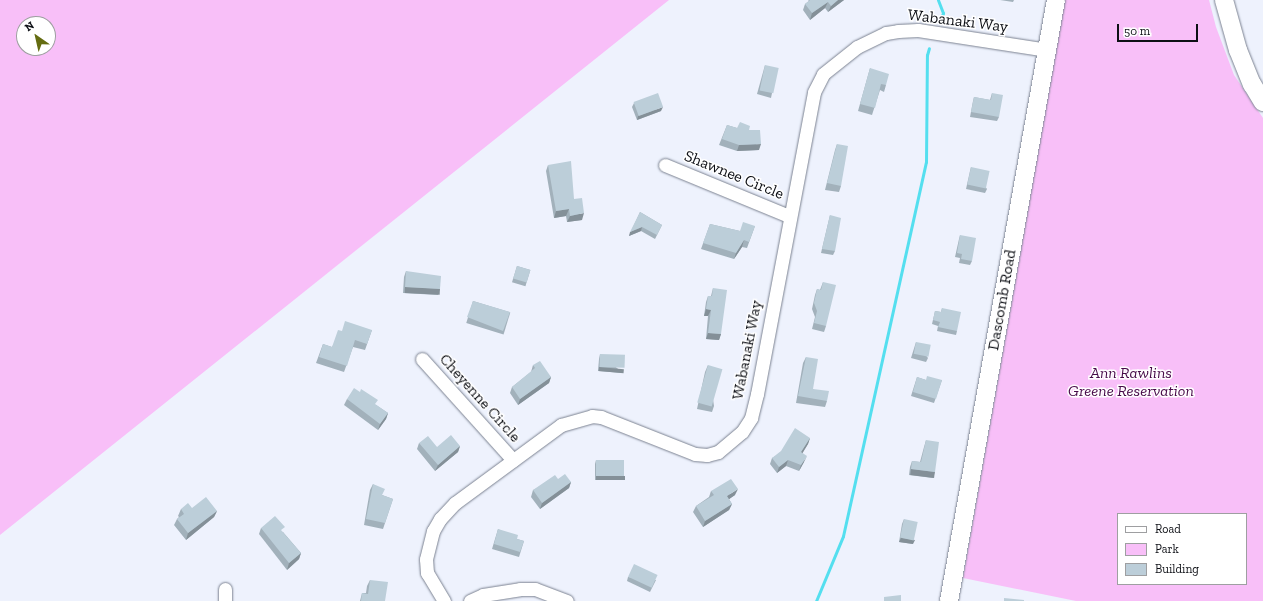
<!DOCTYPE html>
<html>
<head>
<meta charset="utf-8">
<style>
  body { margin:0 }
  #map { position:relative; width:1263px; height:601px; overflow:hidden; background:#eef2fd; font-family:"Zilla Slab",serif }
  div>[style] { position:absolute }
  .green>* { inset:0; background:#f8bff8 }
  .stream>* { height:3px; margin:-1.5px; padding:0 1.5px; transform-origin:1.5px; border-radius:1.5px; background:#54dfef }
  .roads { filter:drop-shadow(0 0 1px #7b8291) drop-shadow(0 0 1px #7b8291) }
  .minor>* { height:13px; margin:-6.5px; padding:0 6.5px; transform-origin:6.5px; border-radius:6.5px; background:#fff }
  .secondary>* { height:18px; margin:-9px; padding:0 9px; transform-origin:9px; border-radius:9px; background:#fff }
  .wall>* { inset:0; background:#a2b1bb; transform-origin:0 0 }
  .shaded-wall>* { inset:0; background:#849098; transform-origin:0 0 }
  .building>* { inset:0; background:#bcced9; transform-origin:0 0 }
  span { translate:-50% -50%; white-space:nowrap; text-align:center; line-height:1.15; -webkit-text-stroke:3px #fff; paint-order:stroke }
  .street-label { font-size:16px; color:#0d0f15 }
  .park-label { font-size:16px; color:#470949; font-style:italic }
  .legend { position:absolute; left:1117px; top:513px; width:130px; height:72px; box-sizing:border-box; background:#fff; border:1px solid #9e9fa1; margin:0; padding:5px 7px; list-style:none; font-size:12px; color:#0d0f15 }
  .legend li { display:flex; align-items:center; gap:8px; height:20px }
  .legend b { width:20px; border:1px solid #9e9fa1 }
  .north { position:absolute; left:16px; top:16px; width:40px; height:40px; box-sizing:border-box; background:#fff; border:1px solid #9e9fa1; border-radius:50%; rotate:326deg; font-size:11px; font-weight:700; line-height:16px; text-align:center; color:#0d0f15 }
  .north::after { content:''; display:block; margin:auto; width:14px; height:18px; background:#646c11; clip-path:polygon(50% 0,100% 100%,50% 72%,0 100%) }
  .scale { position:absolute; left:1117px; top:24px; width:81px; height:18px; box-sizing:border-box; border:2px solid #0d0f15; border-top:0; padding-left:5px; font-size:12px; line-height:14px; white-space:nowrap; color:#0d0f15; -webkit-text-stroke:3px #fff; paint-order:stroke }
</style>
</head>
<body>
<div id="map">
  <div class="green">
    <div style="clip-path:polygon(evenodd,0 0,669px 0,0 535px,0 0,24px 24px,48px 24px,48px 48px,24px 48px,24px 24px)"></div>
    <div style="clip-path:polygon(evenodd,1065px 0,1209px 0,1216px 27px,1234px 75px,1263px 118px,1263px 601px,1076px 601px,963px 578px,1065px 0,1118px 514px,1246px 514px,1246px 584px,1118px 584px,1118px 514px)"></div>
  </div>
  <div class="stream">
    <div style="left:938px;top:0;width:14px;rotate:69deg"></div>
    <div style="left:943px;top:13px;width:5px;rotate:112deg"></div>
    <div style="left:816px;top:601px;width:70px;rotate:-67.4deg"></div>
    <div style="left:843px;top:536px;width:383px;rotate:-77.5deg"></div>
    <div style="left:926px;top:162px;width:107px;rotate:-89.5deg"></div>
    <div style="left:927px;top:55px;width:7px;rotate:-74deg"></div>
  </div>
  <div class="roads">
    <div class="minor">
      <div style="left:665px;top:165px;width:134px;rotate:22.4deg"></div>
      <div style="left:422px;top:359px;width:136px;rotate:48deg"></div>
      <div style="left:225px;top:589px;width:12px;rotate:90deg"></div>
      <div style="left:444px;top:601px;width:33px;rotate:-121deg"></div>
      <div style="left:427px;top:573px;width:14px;rotate:-94deg"></div>
      <div style="left:426px;top:559px;width:29px;rotate:-76deg"></div>
      <div style="left:433px;top:531px;width:14px;rotate:-60deg"></div>
      <div style="left:440px;top:519px;width:22px;rotate:-47deg"></div>
      <div style="left:455px;top:503px;width:132px;rotate:-36.3deg"></div>
      <div style="left:561px;top:425px;width:32px;rotate:-16deg"></div>
      <div style="left:592px;top:416px;width:9px;rotate:6deg"></div>
      <div style="left:601px;top:417px;width:101px;rotate:21.5deg"></div>
      <div style="left:695px;top:454px;width:12px;rotate:5deg"></div>
      <div style="left:707px;top:455px;width:11px;rotate:-15deg"></div>
      <div style="left:718px;top:452px;width:31px;rotate:-40deg"></div>
      <div style="left:742px;top:432px;width:17px;rotate:-57deg"></div>
      <div style="left:751px;top:418px;width:25px;rotate:-76deg"></div>
      <div style="left:757px;top:394px;width:307px;rotate:-79.3deg"></div>
      <div style="left:814px;top:92px;width:20px;rotate:-63deg"></div>
      <div style="left:823px;top:74px;width:43px;rotate:-38.5deg"></div>
      <div style="left:857px;top:47px;width:32px;rotate:-26deg"></div>
      <div style="left:886px;top:33px;width:12px;rotate:-9deg"></div>
      <div style="left:898px;top:31px;width:20px;rotate:-3deg"></div>
      <div style="left:918px;top:30px;width:131px;rotate:8.8deg"></div>
      <div style="left:470px;top:601px;width:14px;rotate:-25deg"></div>
      <div style="left:483px;top:595px;width:37px;rotate:-9deg"></div>
      <div style="left:520px;top:589px;width:15px"></div>
      <div style="left:535px;top:589px;width:34px;rotate:21deg"></div>
    </div>
    <div class="secondary">
      <div style="left:1224px;top:0;width:52px;rotate:74.4deg"></div>
      <div style="left:1238px;top:50px;width:37px;rotate:68deg"></div>
      <div style="left:1252px;top:84px;width:21px;rotate:59deg"></div>
      <div style="left:949px;top:601px;width:610px;rotate:-79.91deg"></div>
    </div>
  </div>
  <div class="wall">
    <div style="clip-path:polygon(808px 0,844px 0,828px 12px,825px 8px,810px 20px,803px 10px,805px 4px,809px 1px)"></div>
    <div style="clip-path:polygon(1000px 0,1014px 0,1013px 2px)"></div>
    <div style="clip-path:polygon(765px 65px,772px 93px,771px 98px,757px 94px)"></div>
    <div style="clip-path:polygon(870px 68px,886px 85px,884px 92px,880px 90px,872px 115px,858px 111px)"></div>
    <div style="clip-path:polygon(992px 93px,999px 117px,997px 121px,970px 117px,973px 101px,974px 97px,990px 100px)"></div>
    <div style="clip-path:polygon(634px 103px,661px 111px,637px 120px,632px 107px)"></div>
    <div style="clip-path:polygon(727px 125px,737px 128px,749px 130px,759px 150px,737px 151px,719px 145px)"></div>
    <div style="clip-path:polygon(837px 144px,841px 186px,839px 192px,825px 190px,835px 150px)"></div>
    <div style="clip-path:polygon(548px 165px,574px 199px,582px 220px,567px 222px,566px 216px,554px 218px,546px 171px)"></div>
    <div style="clip-path:polygon(971px 167px,987px 189px,985px 193px,966px 189px,970px 171px)"></div>
    <div style="clip-path:polygon(640px 212px,662px 225px,655px 239px,641px 231px,629px 236px)"></div>
    <div style="clip-path:polygon(830px 215px,835px 251px,833px 255px,821px 253px)"></div>
    <div style="clip-path:polygon(710px 224px,740px 231px,755px 226px,747px 248px,742px 247px,734px 259px,701px 249px)"></div>
    <div style="clip-path:polygon(960px 235px,972px 261px,970px 265px,959px 263px,960px 258px,955px 257px,959px 239px)"></div>
    <div style="left:517px;top:266px;width:14px;height:17px;rotate:17deg"></div>
    <div style="clip-path:polygon(406px 271px,440px 289px,438px 295px,403px 293px,404px 277px)"></div>
    <div style="clip-path:polygon(823px 282px,826px 326px,824px 332px,812px 329px,815px 317px,812px 309px,815px 295px,817px 289px,820px 290px)"></div>
    <div style="clip-path:polygon(713px 288px,721px 334px,719px 340px,706px 339px,708px 316px,704px 316px,706px 302px,708px 296px,711px 296px)"></div>
    <div style="left:473px;top:301px;width:39px;height:23px;rotate:17deg"></div>
    <div style="clip-path:polygon(942px 308px,957px 331px,956px 335px,937px 331px,938px 326px,932px 324px,935px 311px,941px 312px)"></div>
    <div style="clip-path:polygon(372px 330px,365px 350px,353px 347px,344px 372px,316px 363px,323px 344px,332px 347px,342px 331px)"></div>
    <div style="clip-path:polygon(916px 342px,928px 358px,926px 362px,911px 358px)"></div>
    <div style="clip-path:polygon(600px 354px,623px 373px,598px 371px,599px 359px)"></div>
    <div style="clip-path:polygon(806px 357px,813px 389px,827px 401px,825px 407px,796px 403px,803px 363px)"></div>
    <div style="clip-path:polygon(533px 365px,551px 377px,549px 383px,518px 405px,510px 393px,512px 387px,531px 372px)"></div>
    <div style="clip-path:polygon(708px 365px,714px 406px,712px 412px,697px 409px,705px 372px)"></div>
    <div style="clip-path:polygon(917px 377px,926px 380px,942px 380px,934px 403px,911px 396px)"></div>
    <div style="clip-path:polygon(347px 399px,376px 405px,388px 413px,386px 419px,378px 430px,344px 405px)"></div>
    <div style="clip-path:polygon(810px 438px,808px 444px,802px 453px,804px 462px,799px 471px,786px 466px,777px 473px,770px 464px,772px 458px)"></div>
    <div style="clip-path:polygon(926px 440px,935px 472px,933px 478px,909px 475px,910px 467px,912px 461px,920px 462px,924px 447px)"></div>
    <div style="clip-path:polygon(419px 443px,437px 447px,460px 446px,458px 452px,435px 471px,417px 449px)"></div>
    <div style="clip-path:polygon(596px 460px,623px 480px,595px 480px,595px 464px)"></div>
    <div style="clip-path:polygon(558px 479px,571px 482px,569px 488px,540px 509px,531px 497px,533px 490px)"></div>
    <div style="clip-path:polygon(373px 484px,382px 495px,393px 499px,383px 529px,364px 525px,370px 490px)"></div>
    <div style="clip-path:polygon(711px 491px,735px 495px,729px 499px,732px 504px,729px 510px,703px 527px,693px 512px,696px 506px,709px 497px)"></div>
    <div style="clip-path:polygon(192px 508px,217px 511px,214px 517px,186px 540px,174px 525px,177px 519px,179px 517px,178px 516px,181px 509px)"></div>
    <div style="clip-path:polygon(904px 519px,913px 544px,899px 542px,902px 524px)"></div>
    <div style="clip-path:polygon(261px 528px,283px 532px,301px 553px,299px 559px,287px 570px,259px 534px)"></div>
    <div style="clip-path:polygon(498px 529px,517px 539px,524px 541px,519px 557px,492px 549px)"></div>
    <div style="clip-path:polygon(628px 577px,656px 580px,650px 592px,627px 581px)"></div>
    <div style="clip-path:polygon(370px 580px,385px 601px,360px 601px,362px 593px,366px 593px,367px 586px)"></div>
  </div>
  <div class="shaded-wall">
    <div style="clip-path:polygon(838px 0,844px 0,828px 12px,831px 6px)"></div>
    <div style="clip-path:polygon(828px 2px,825px 8px,810px 20px,812px 13px)"></div>
    <div style="clip-path:polygon(663px 107px,661px 111px,637px 120px,638px 116px)"></div>
    <div style="clip-path:polygon(761px 144px,759px 150px,737px 151px,739px 145px)"></div>
    <div style="clip-path:polygon(569px 209px,566px 216px,554px 218px,556px 211px)"></div>
    <div style="clip-path:polygon(584px 213px,582px 220px,567px 222px,570px 216px)"></div>
    <div style="clip-path:polygon(642px 227px,641px 231px,629px 236px,630px 232px)"></div>
    <div style="clip-path:polygon(744px 240px,742px 247px,734px 259px,736px 253px)"></div>
    <div style="left:405px;top:287px;width:35px;height:6px;rotate:3deg"></div>
    <div style="clip-path:polygon(706px 309px,711px 310px,708px 316px,704px 316px)"></div>
    <div style="clip-path:polygon(708px 333px,721px 334px,719px 340px,706px 339px)"></div>
    <div style="left:599px;top:367px;width:25px;height:4px;rotate:5deg"></div>
    <div style="clip-path:polygon(551px 377px,549px 383px,518px 405px,520px 399px)"></div>
    <div style="clip-path:polygon(388px 413px,386px 419px,378px 430px,380px 424px)"></div>
    <div style="clip-path:polygon(810px 438px,808px 444px,799px 459px,801px 452px)"></div>
    <div style="clip-path:polygon(460px 446px,458px 452px,435px 471px,438px 465px)"></div>
    <div style="clip-path:polygon(807px 456px,804px 462px,799px 471px,801px 465px)"></div>
    <div style="clip-path:polygon(788px 460px,786px 466px,777px 473px,779px 467px)"></div>
    <div style="left:911px;top:469px;width:24px;height:6px;rotate:7deg"></div>
    <div style="left:596px;top:476px;width:29px;height:4px"></div>
    <div style="clip-path:polygon(571px 482px,569px 488px,540px 509px,542px 503px)"></div>
    <div style="clip-path:polygon(738px 489px,735px 495px,725px 502px,727px 496px)"></div>
    <div style="clip-path:polygon(732px 504px,729px 510px,703px 527px,705px 521px)"></div>
    <div style="clip-path:polygon(217px 511px,214px 517px,186px 540px,188px 533px)"></div>
    <div style="clip-path:polygon(901px 538px,915px 540px,913px 544px,899px 542px)"></div>
    <div style="clip-path:polygon(301px 553px,299px 559px,287px 570px,289px 563px)"></div>
  </div>
  <div class="building">
    <div style="clip-path:polygon(810px 0,838px 0,831px 6px,828px 2px,812px 13px,805px 4px)"></div>
    <div style="left:765px;top:65px;width:14px;height:26px;rotate:12deg"></div>
    <div style="clip-path:polygon(870px 68px,889px 74px,886px 85px,881px 84px,875px 108px,860px 104px)"></div>
    <div style="left:658px;top:93px;width:15px;height:26px;rotate:70deg"></div>
    <div style="clip-path:polygon(992px 93px,1003px 95px,999px 117px,971px 112px,974px 97px,991px 100px)"></div>
    <div style="clip-path:polygon(740px 122px,750px 126px,749px 130px,760px 130px,761px 144px,739px 145px,722px 139px,727px 125px,737px 128px)"></div>
    <div style="clip-path:polygon(837px 144px,848px 146px,841px 186px,827px 183px)"></div>
    <div style="clip-path:polygon(571px 161px,574px 199px,582px 198px,584px 213px,570px 216px,569px 209px,556px 211px,548px 165px)"></div>
    <div style="left:971px;top:167px;width:19px;height:18px;rotate:12deg"></div>
    <div style="clip-path:polygon(640px 212px,662px 225px,657px 235px,642px 227px,630px 232px)"></div>
    <div style="clip-path:polygon(830px 215px,841px 218px,835px 251px,822px 249px)"></div>
    <div style="clip-path:polygon(743px 222px,755px 226px,749px 242px,744px 240px,736px 253px,703px 243px,710px 224px,740px 231px)"></div>
    <div style="clip-path:polygon(960px 235px,976px 238px,972px 261px,961px 259px,962px 254px,957px 253px)"></div>
    <div style="left:517px;top:266px;width:14px;height:13px;rotate:17deg"></div>
    <div style="clip-path:polygon(406px 271px,441px 276px,440px 289px,405px 287px)"></div>
    <div style="clip-path:polygon(823px 282px,836px 285px,826px 326px,814px 323px,817px 311px,814px 303px,817px 289px,821px 290px)"></div>
    <div style="clip-path:polygon(713px 288px,727px 290px,721px 334px,708px 333px,711px 310px,706px 309px,708px 296px,712px 296px)"></div>
    <div style="clip-path:polygon(473px 301px,510px 312px,503px 331px,467px 317px)"></div>
    <div style="clip-path:polygon(942px 308px,961px 312px,957px 331px,938px 327px,940px 322px,933px 320px,935px 311px,941px 312px)"></div>
    <div style="clip-path:polygon(345px 321px,372px 330px,367px 344px,355px 340px,347px 366px,319px 357px,323px 344px,332px 347px,338px 330px,342px 331px)"></div>
    <div style="left:916px;top:342px;width:15px;height:12px;rotate:11deg"></div>
    <div style="left:600px;top:354px;width:25px;height:13px;rotate:2deg"></div>
    <div style="clip-path:polygon(806px 357px,818px 359px,813px 389px,829px 391px,827px 401px,798px 396px)"></div>
    <div style="clip-path:polygon(540px 361px,551px 377px,520px 399px,512px 387px,535px 368px,533px 365px)"></div>
    <div style="left:708px;top:365px;width:15px;height:39px;rotate:16deg"></div>
    <div style="clip-path:polygon(927px 376px,942px 380px,936px 399px,913px 392px,917px 377px,926px 380px)"></div>
    <div style="clip-path:polygon(354px 388px,360px 392px,361px 389px,378px 400px,375px 404px,388px 413px,380px 424px,347px 399px)"></div>
    <div style="clip-path:polygon(795px 428px,810px 438px,801px 452px,807px 456px,801px 465px,788px 460px,779px 467px,772px 458px,781px 451px)"></div>
    <div style="clip-path:polygon(451px 435px,460px 446px,438px 465px,419px 443px,428px 436px,437px 447px)"></div>
    <div style="clip-path:polygon(926px 440px,939px 442px,935px 472px,911px 469px,912px 461px,921px 462px)"></div>
    <div style="left:596px;top:460px;width:28px;height:16px"></div>
    <div style="clip-path:polygon(565px 474px,571px 482px,542px 503px,533px 490px,555px 475px,558px 479px)"></div>
    <div style="clip-path:polygon(731px 479px,738px 489px,727px 496px,732px 504px,705px 521px,696px 506px,714px 495px,711px 491px)"></div>
    <div style="clip-path:polygon(373px 484px,385px 489px,382px 495px,393px 499px,385px 523px,366px 519px)"></div>
    <div style="clip-path:polygon(206px 497px,217px 511px,188px 533px,177px 519px,184px 514px,181px 509px,188px 503px,192px 508px)"></div>
    <div style="clip-path:polygon(275px 516px,285px 527px,281px 530px,301px 553px,289px 563px,261px 528px)"></div>
    <div style="left:904px;top:519px;width:14px;height:19px;rotate:12deg"></div>
    <div style="clip-path:polygon(498px 529px,518px 535px,517px 539px,524px 541px,520px 552px,494px 544px)"></div>
    <div style="left:634px;top:564px;width:26px;height:14px;rotate:25deg"></div>
    <div style="clip-path:polygon(370px 580px,388px 582px,385px 601px,361px 601px,362px 593px,368px 594px)"></div>
    <div style="clip-path:polygon(901px 595px,901px 601px,884px 601px,884px 597px)"></div>
    <div style="clip-path:polygon(1004px 598px,1024px 600px,1024px 601px,1004px 601px)"></div>
  </div>
  <div class="street-label">
    <span style="left:958px;top:21px;rotate:7deg">Wabanaki Way</span>
    <span style="left:734px;top:175px;rotate:22deg">Shawnee Circle</span>
    <span style="left:1002px;top:300px;rotate:-80deg">Dascomb Road</span>
    <span style="left:747px;top:350px;rotate:-79deg">Wabanaki Way</span>
    <span style="left:480px;top:398px;rotate:48deg">Cheyenne Circle</span>
  </div>
  <div class="park-label">
    <span style="left:1131px;top:382px">Ann Rawlins<br>Greene Reservation</span>
  </div>
  <ul class="legend">
  <li><b style="height:5px;background:#fff"></b>Road</li>
  <li><b style="height:11px;background:#f8bff8"></b>Park</li>
  <li><b style="height:11px;background:#bcced9"></b>Building</li>
  </ul>
  <div class="north">N</div>
  <div class="scale">50 m</div>
</div>
</body>
</html>
